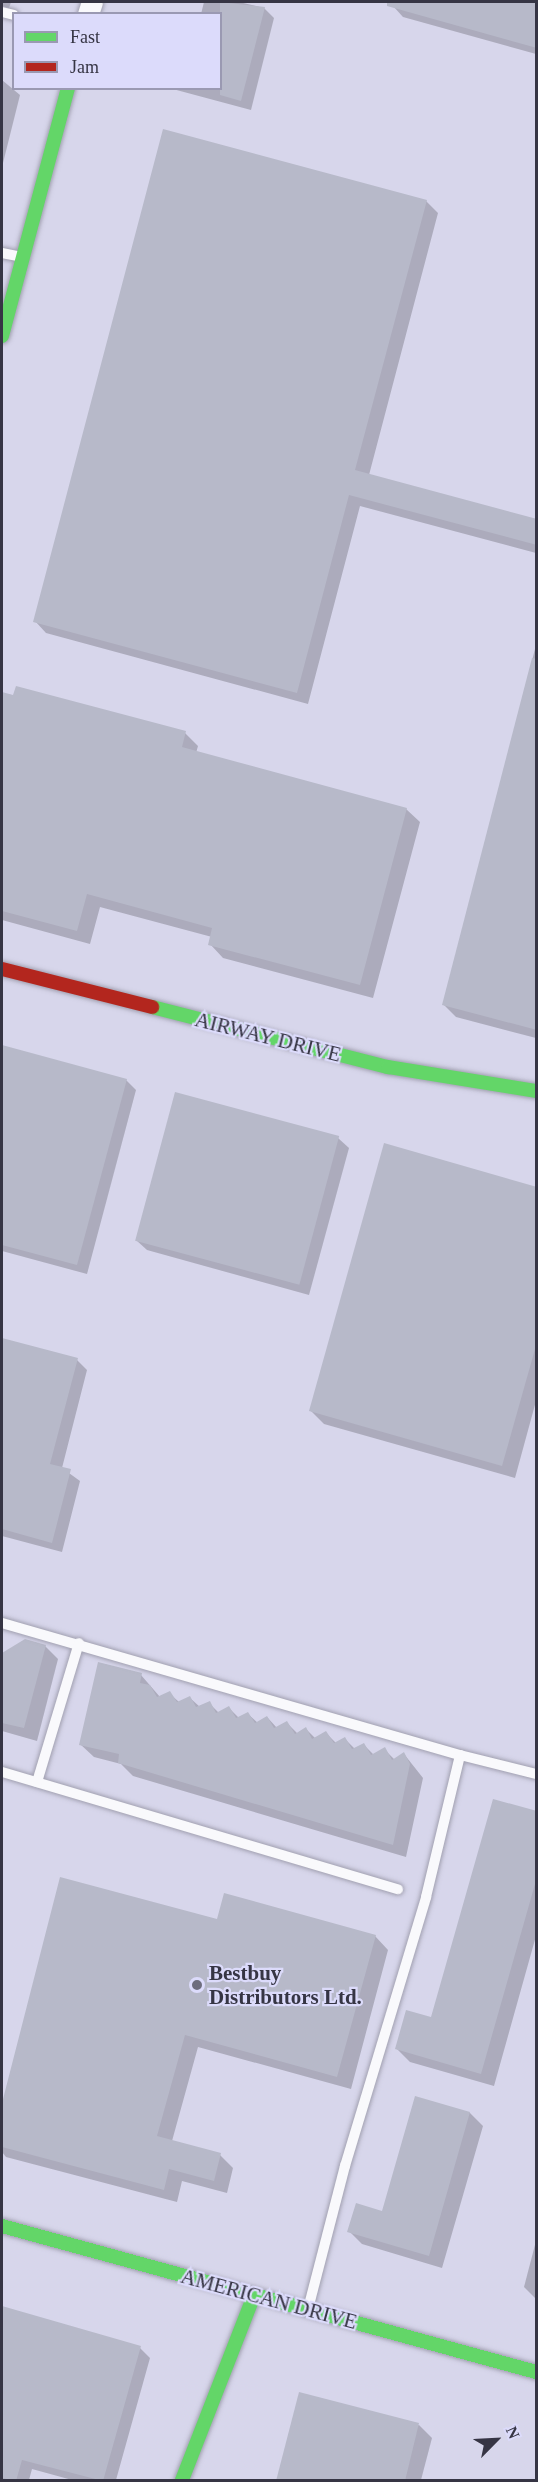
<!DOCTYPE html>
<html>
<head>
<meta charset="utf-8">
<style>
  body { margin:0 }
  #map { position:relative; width:538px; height:2482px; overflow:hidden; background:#d7d6eb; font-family:"Times New Roman",serif }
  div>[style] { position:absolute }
  .shadow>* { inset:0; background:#0003 }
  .building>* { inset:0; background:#b7b9c9; transform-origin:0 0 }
  .roads { filter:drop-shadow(0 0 2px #a1a0b0) drop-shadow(0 0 2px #a1a0b0) }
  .lane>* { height:10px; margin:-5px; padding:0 5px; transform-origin:5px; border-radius:5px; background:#f9f9fc }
  .street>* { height:21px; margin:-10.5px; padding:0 10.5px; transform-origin:10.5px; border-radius:10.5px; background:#f9f9fc }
  .fast>* { height:14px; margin:-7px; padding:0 7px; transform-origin:7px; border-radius:7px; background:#63d668 }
  .jam>* { height:14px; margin:-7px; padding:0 7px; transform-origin:7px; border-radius:7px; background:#b3261e }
  .dots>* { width:16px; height:16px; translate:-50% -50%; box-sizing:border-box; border:3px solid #dcdbfb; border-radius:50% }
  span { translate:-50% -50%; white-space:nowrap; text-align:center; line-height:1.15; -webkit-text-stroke:4.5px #dcdbfb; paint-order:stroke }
  .street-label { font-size:21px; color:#363544 }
  .poi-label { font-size:21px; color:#363544; font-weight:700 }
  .left { translate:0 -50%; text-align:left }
  .frame { position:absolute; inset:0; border:3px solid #363544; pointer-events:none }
  .legend { position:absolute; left:12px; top:12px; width:210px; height:78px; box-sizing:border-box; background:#dcdbfb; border:2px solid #9a99b2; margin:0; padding:8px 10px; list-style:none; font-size:18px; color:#363544 }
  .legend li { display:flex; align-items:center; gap:12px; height:30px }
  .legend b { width:30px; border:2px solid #9a99b2 }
  .north { position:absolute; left:466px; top:2410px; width:60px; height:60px; -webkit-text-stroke:4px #dcdbfb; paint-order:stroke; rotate:66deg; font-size:16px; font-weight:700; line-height:24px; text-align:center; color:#363544 }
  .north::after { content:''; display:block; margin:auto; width:21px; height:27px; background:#363544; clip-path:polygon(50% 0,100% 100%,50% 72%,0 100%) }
</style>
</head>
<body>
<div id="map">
  <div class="shadow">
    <div style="clip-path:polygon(2px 2px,11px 2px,9px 8px,2px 6px)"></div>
    <div style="clip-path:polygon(204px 2px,239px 2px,264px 8px,274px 18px,251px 110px,169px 88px,220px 88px,220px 14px,201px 14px)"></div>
    <div style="clip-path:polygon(394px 2px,536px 2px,536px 54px,403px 17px,393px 6px)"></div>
    <div style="clip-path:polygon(2px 80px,20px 95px,2px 167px)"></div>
    <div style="clip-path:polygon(426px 201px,438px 213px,369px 475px,536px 520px,536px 553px,360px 506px,308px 704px,46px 633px,35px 621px)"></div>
    <div style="clip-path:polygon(536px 645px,536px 1038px,456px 1017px,444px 1005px)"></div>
    <div style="clip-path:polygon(2px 693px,185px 733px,198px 746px,196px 753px,406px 809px,420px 822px,373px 998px,223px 958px,210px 944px,212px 937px,100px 907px,90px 944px,2px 920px)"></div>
    <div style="clip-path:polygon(2px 1046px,126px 1080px,136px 1090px,87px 1274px,2px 1251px)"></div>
    <div style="clip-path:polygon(338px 1138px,349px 1148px,309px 1295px,147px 1250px,136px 1240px)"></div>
    <div style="clip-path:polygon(536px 1188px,536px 1401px,515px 1478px,324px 1424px,311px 1411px)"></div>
    <div style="clip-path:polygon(2px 1340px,77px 1360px,87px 1370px,62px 1468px,80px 1481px,62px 1552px,2px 1536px)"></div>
    <div style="clip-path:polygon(25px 1641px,45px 1646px,58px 1659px,37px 1741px,2px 1731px,2px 1654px)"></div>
    <div style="clip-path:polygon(141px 1675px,160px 1697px,169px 1693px,179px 1702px,190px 1698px,200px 1707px,209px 1703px,219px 1713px,229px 1708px,239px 1718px,248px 1714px,258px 1723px,267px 1717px,277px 1728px,287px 1723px,298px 1734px,306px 1729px,316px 1739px,326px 1733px,337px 1744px,345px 1739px,355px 1749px,364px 1745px,374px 1755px,384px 1749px,395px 1760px,404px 1754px,423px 1778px,406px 1857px,133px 1776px,121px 1764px,94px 1757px,80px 1744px)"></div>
    <div style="clip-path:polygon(536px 1813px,536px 1936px,494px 2086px,410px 2062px,397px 2049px,432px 2019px)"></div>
    <div style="clip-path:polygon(61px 1879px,218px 1920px,375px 1936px,388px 1950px,351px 2089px,198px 2047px,172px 2141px,220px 2155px,233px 2168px,227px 2193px,182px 2181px,177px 2202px,6px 2157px,2px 2152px,2px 2109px)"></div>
    <div style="clip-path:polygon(416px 2098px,470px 2113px,483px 2126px,442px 2268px,362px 2244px,349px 2231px,383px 2212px)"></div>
    <div style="clip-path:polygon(536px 2241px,536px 2299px,524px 2287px)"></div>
    <div style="clip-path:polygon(2px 2308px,140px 2348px,150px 2358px,116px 2480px,72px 2480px,32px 2469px,29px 2480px,2px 2480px)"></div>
    <div style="clip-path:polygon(419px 2425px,432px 2438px,421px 2480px,277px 2480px)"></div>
  </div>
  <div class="building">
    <div style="clip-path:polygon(220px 2px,265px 7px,241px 101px,220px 95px)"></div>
    <div style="clip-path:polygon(387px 2px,537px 2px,537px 48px,387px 6px)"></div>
    <div style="clip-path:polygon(163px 129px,427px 200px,355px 470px,537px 519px,537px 545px,349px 495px,297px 693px,33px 622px)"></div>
    <div style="clip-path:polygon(532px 658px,537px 659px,537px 1030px,442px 1005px)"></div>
    <div style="clip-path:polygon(16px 686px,186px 731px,182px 747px,407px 808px,360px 985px,208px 945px,212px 928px,87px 894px,77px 931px,2px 911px,2px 692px,13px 695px)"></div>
    <div style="clip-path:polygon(2px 1045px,127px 1079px,77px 1265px,2px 1245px)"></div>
    <div style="left:175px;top:1092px;width:170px;height:154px;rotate:15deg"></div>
    <div style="clip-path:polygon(384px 1143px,537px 1187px,537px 1342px,502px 1466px,309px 1411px)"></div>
    <div style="clip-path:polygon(2px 1338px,78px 1358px,50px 1464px,71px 1469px,52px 1543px,2px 1529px)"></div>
    <div style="clip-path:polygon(25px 1639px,46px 1645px,24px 1728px,2px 1723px,2px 1653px)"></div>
    <div style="clip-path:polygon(98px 1662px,142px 1673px,140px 1683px,150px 1685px,157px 1697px,170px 1691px,177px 1702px,190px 1696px,196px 1707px,210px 1701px,216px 1713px,229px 1706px,236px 1718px,248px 1712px,255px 1723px,267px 1716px,274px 1728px,287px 1721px,295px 1734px,306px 1727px,312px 1739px,326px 1731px,334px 1743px,345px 1737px,352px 1749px,364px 1743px,371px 1755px,385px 1747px,392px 1760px,404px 1752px,410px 1764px,393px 1845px,118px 1763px,119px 1754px,79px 1745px)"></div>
    <div style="clip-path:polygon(493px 1799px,537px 1811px,537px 1877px,481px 2074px,395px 2049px,406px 2010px,431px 2017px)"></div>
    <div style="clip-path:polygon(60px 1877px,217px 1919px,224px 1893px,376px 1935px,337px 2077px,185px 2035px,157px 2136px,221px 2153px,214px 2181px,169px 2169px,164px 2190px,2px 2147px,2px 2103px)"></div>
    <div style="clip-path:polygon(415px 2096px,470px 2112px,429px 2256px,347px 2232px,356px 2203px,382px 2211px)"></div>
    <div style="clip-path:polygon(2px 2306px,141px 2346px,103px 2481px,22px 2460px,16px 2481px,2px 2478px)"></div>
    <div style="clip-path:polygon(299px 2392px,419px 2423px,405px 2481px,276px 2481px)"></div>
  </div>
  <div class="roads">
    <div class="lane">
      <div style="left:2px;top:12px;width:12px;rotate:14deg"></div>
      <div style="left:2px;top:253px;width:20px;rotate:11deg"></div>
      <div style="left:2px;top:1623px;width:477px;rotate:16.1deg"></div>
      <div style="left:2px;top:1772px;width:413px;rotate:16.5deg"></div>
      <div style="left:37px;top:1782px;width:145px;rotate:-73.2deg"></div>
      <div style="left:308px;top:2309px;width:148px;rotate:-75.5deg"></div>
      <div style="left:345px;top:2166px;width:281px;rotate:-73.2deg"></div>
      <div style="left:426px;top:1897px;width:146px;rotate:-76.5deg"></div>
      <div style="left:460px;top:1755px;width:78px;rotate:14deg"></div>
    </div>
    <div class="street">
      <div style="left:88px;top:14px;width:13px;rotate:-72deg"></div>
    </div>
    <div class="fast">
      <div style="left:2px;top:336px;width:257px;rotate:-75.1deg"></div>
      <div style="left:152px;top:1007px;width:244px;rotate:14.3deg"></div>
      <div style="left:388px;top:1067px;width:150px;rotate:9.2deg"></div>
      <div style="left:2px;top:2226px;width:554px;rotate:15.29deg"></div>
      <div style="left:182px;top:2480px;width:199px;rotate:-68.7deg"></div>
    </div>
    <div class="jam">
      <div style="left:2px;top:969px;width:155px;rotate:14.2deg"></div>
    </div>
  </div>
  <div class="dots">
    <div style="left:197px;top:1985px;background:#6e6d7e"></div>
  </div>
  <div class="street-label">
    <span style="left:268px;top:1037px;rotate:14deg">AIRWAY DRIVE</span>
    <span style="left:269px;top:2299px;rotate:15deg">AMERICAN DRIVE</span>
  </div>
  <div class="poi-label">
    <span class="left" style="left:209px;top:1985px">Bestbuy<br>Distributors Ltd.</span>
  </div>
  <div class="frame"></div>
  <ul class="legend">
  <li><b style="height:8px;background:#63d668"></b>Fast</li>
  <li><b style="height:8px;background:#b3261e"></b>Jam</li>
  </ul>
  <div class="north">N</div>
</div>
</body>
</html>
